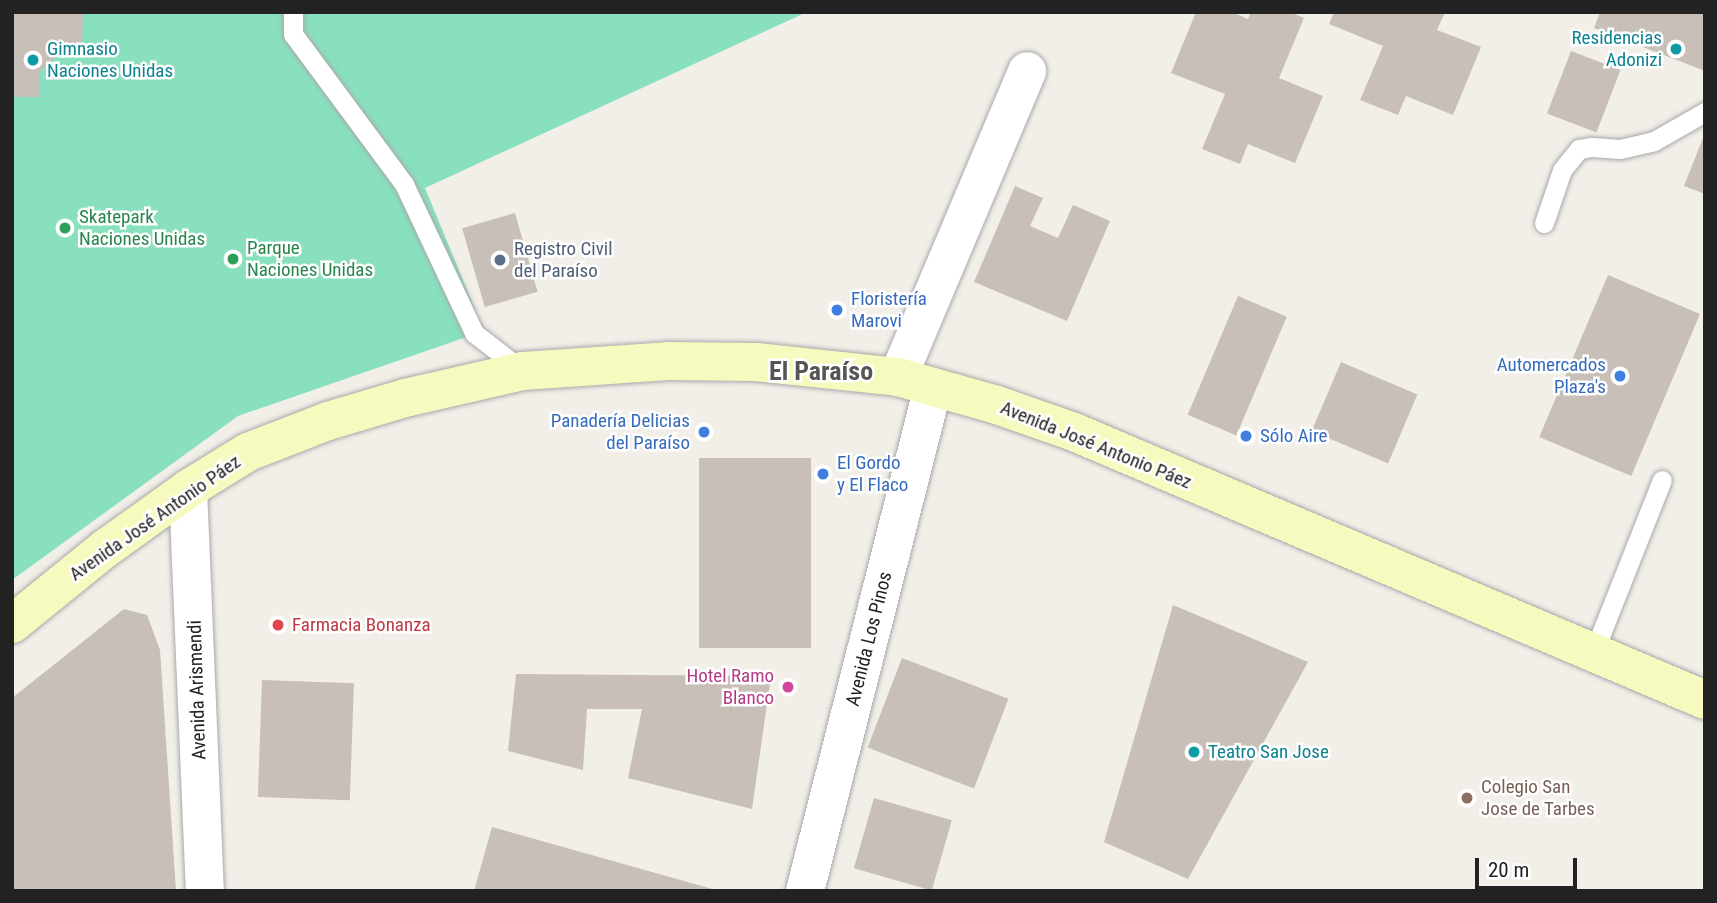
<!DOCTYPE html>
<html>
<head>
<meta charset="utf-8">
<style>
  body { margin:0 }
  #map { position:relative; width:1717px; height:903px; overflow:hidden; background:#f2efe9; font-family:"Roboto Condensed",sans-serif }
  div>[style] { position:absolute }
  .pitch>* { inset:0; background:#88e0be }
  .building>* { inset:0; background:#c7bfb8; transform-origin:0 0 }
  .roads { filter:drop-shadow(0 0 2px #a9a9a9) drop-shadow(0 0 2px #a9a9a9) }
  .service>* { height:19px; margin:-9.5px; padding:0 9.5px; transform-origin:9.5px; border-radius:9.5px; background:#fff }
  .minor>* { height:38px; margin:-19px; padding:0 19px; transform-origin:19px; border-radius:19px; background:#fff }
  .secondary>* { height:38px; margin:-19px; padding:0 19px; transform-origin:19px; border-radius:19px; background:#f7fabf }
  .dots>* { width:19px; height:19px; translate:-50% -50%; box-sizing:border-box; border:4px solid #fff; border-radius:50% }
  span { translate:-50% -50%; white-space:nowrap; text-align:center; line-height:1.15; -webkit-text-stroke:5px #fff; paint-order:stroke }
  .culture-label { font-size:19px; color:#0d838f }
  .right { translate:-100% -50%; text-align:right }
  .left { translate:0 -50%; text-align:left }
  .leisure-label { font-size:19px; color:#27864d }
  .service-label { font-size:19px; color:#4e5e75 }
  .shop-label { font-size:19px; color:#366cbe }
  .street-label { font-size:19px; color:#222 }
  .health-label { font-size:19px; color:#be3a42 }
  .hotel-label { font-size:19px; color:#b23c85 }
  .education-label { font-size:19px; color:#785e54 }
  .district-label { font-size:26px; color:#555; font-weight:700 }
  .frame { position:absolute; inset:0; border:14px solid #222; pointer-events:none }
  .scale { position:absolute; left:1475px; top:858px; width:102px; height:32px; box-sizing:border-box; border:4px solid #222; border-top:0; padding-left:9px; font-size:21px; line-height:24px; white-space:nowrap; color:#222; -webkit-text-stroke:5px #fff; paint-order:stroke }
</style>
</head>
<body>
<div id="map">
  <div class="pitch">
    <div style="clip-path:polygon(12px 12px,807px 12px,425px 188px,484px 331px,238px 416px,12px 580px)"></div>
  </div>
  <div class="building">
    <div style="clip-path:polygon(12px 12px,83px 12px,82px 49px,66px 49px,40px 71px,40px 97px,12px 97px)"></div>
    <div style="clip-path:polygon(1196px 12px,1232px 12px,1248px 19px,1251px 12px,1290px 12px,1304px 18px,1279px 78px,1323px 96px,1295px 163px,1248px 144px,1240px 164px,1202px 149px,1225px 94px,1171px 73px)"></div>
    <div style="clip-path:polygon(1334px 12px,1445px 12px,1437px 30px,1481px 47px,1453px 115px,1406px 96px,1398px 115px,1360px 100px,1383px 46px,1329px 24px)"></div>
    <div style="clip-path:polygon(1600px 12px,1705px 12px,1705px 71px,1594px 28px)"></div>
    <div style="left:1571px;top:51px;width:53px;height:67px;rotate:21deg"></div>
    <div style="clip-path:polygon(1705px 133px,1705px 194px,1684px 186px)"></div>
    <div style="clip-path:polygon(1015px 186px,1043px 198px,1030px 226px,1058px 238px,1073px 205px,1110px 221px,1067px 321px,974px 282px)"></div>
    <div style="left:515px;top:213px;width:82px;height:55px;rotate:74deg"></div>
    <div style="left:1608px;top:275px;width:100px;height:176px;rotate:23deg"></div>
    <div style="left:1238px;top:296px;width:53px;height:129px;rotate:23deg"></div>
    <div style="left:1341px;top:362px;width:83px;height:75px;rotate:23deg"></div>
    <div style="left:699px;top:458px;width:112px;height:190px"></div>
    <div style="clip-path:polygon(1173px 605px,1308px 662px,1188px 879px,1104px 842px)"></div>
    <div style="clip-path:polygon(124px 609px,147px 615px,160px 650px,176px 891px,12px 891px,12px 698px)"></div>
    <div style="left:902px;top:658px;width:114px;height:96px;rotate:21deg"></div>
    <div style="clip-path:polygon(516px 674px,771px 676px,752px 809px,628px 778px,642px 709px,587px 709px,583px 770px,508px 751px)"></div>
    <div style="left:262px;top:680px;width:92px;height:117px;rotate:2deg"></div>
    <div style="left:874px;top:798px;width:81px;height:73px;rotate:16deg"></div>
    <div style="clip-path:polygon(492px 827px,716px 890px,716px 891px,474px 891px)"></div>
  </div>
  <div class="roads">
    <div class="service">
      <div style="left:293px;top:12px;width:22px;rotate:90deg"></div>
      <div style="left:293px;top:34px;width:187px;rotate:53.5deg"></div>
      <div style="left:404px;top:184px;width:165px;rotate:64.8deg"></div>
      <div style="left:474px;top:333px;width:62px;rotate:37.8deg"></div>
      <div style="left:1544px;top:223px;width:56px;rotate:-71.2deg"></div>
      <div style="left:1562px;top:170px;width:27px;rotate:-51deg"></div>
      <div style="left:1579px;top:149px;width:13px;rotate:-9deg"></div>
      <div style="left:1592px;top:147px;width:28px;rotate:4deg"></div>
      <div style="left:1620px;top:149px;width:35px;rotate:-13deg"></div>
      <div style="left:1654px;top:141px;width:59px;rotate:-29.6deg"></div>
      <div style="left:1593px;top:654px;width:187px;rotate:-68.4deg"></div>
    </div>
    <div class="minor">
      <div style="left:898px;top:377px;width:332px;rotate:-67.1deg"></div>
      <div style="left:188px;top:489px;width:402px;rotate:87.6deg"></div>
      <div style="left:805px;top:891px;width:520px;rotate:-75.75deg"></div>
    </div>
    <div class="secondary">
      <div style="left:12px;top:624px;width:121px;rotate:-39deg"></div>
      <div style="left:106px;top:548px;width:101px;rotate:-35.7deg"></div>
      <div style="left:188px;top:489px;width:70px;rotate:-31.7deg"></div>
      <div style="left:248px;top:452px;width:86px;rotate:-21.2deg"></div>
      <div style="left:328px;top:421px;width:80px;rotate:-16.6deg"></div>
      <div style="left:405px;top:398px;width:121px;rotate:-12.9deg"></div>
      <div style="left:523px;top:371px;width:145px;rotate:-3.9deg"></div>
      <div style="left:668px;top:361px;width:88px;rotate:0.7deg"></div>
      <div style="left:756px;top:362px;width:143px;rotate:6deg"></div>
      <div style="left:898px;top:377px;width:103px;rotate:15.8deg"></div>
      <div style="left:997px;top:405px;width:82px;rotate:19.3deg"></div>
      <div style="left:1074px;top:432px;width:686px;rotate:23.01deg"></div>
    </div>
  </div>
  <div class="dots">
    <div style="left:1676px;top:49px;background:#0f9aa8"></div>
    <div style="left:33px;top:60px;background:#0f9aa8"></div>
    <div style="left:65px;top:228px;background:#2e9e5b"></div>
    <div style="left:233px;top:259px;background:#2e9e5b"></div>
    <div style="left:500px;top:260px;background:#5c6f8a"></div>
    <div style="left:837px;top:310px;background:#3f7fe0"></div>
    <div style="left:1620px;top:376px;background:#3f7fe0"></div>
    <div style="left:704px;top:432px;background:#3f7fe0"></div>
    <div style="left:1246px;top:436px;background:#3f7fe0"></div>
    <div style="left:823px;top:474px;background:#3f7fe0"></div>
    <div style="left:278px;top:625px;background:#e0444e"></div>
    <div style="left:788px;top:687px;background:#d1479c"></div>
    <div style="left:1194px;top:752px;background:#0f9aa8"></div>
    <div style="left:1467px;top:798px;background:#8d6e63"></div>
  </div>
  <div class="culture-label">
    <span class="right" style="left:1662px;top:49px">Residencias<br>Adonizi</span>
    <span class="left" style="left:47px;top:60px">Gimnasio<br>Naciones Unidas</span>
    <span class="left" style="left:1208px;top:752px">Teatro San Jose</span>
  </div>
  <div class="leisure-label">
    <span class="left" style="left:79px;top:228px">Skatepark<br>Naciones Unidas</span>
    <span class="left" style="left:247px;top:259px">Parque<br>Naciones Unidas</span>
  </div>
  <div class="service-label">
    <span class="left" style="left:514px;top:260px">Registro Civil<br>del Paraíso</span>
  </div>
  <div class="shop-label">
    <span class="left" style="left:851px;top:310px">Floristería<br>Marovi</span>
    <span class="right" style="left:1606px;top:376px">Automercados<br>Plaza's</span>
    <span class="right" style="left:690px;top:432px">Panadería Delicias<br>del Paraíso</span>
    <span class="left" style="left:1260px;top:436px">Sólo Aire</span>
    <span class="left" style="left:837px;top:474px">El Gordo<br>y El Flaco</span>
  </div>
  <div class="street-label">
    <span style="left:1096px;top:445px;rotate:22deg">Avenida José Antonio Páez</span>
    <span style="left:155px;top:518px;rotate:-35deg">Avenida José Antonio Páez</span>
    <span style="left:869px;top:639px;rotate:-76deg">Avenida Los Pinos</span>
    <span style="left:197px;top:690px;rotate:-92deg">Avenida Arismendi</span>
  </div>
  <div class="health-label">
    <span class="left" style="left:292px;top:625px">Farmacia Bonanza</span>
  </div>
  <div class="hotel-label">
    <span class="right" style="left:774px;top:687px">Hotel Ramo<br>Blanco</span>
  </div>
  <div class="education-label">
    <span class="left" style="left:1481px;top:798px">Colegio San<br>Jose de Tarbes</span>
  </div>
  <div class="district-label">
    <span style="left:821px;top:372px">El Paraíso</span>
  </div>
  <div class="frame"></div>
  <div class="scale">20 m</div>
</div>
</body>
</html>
